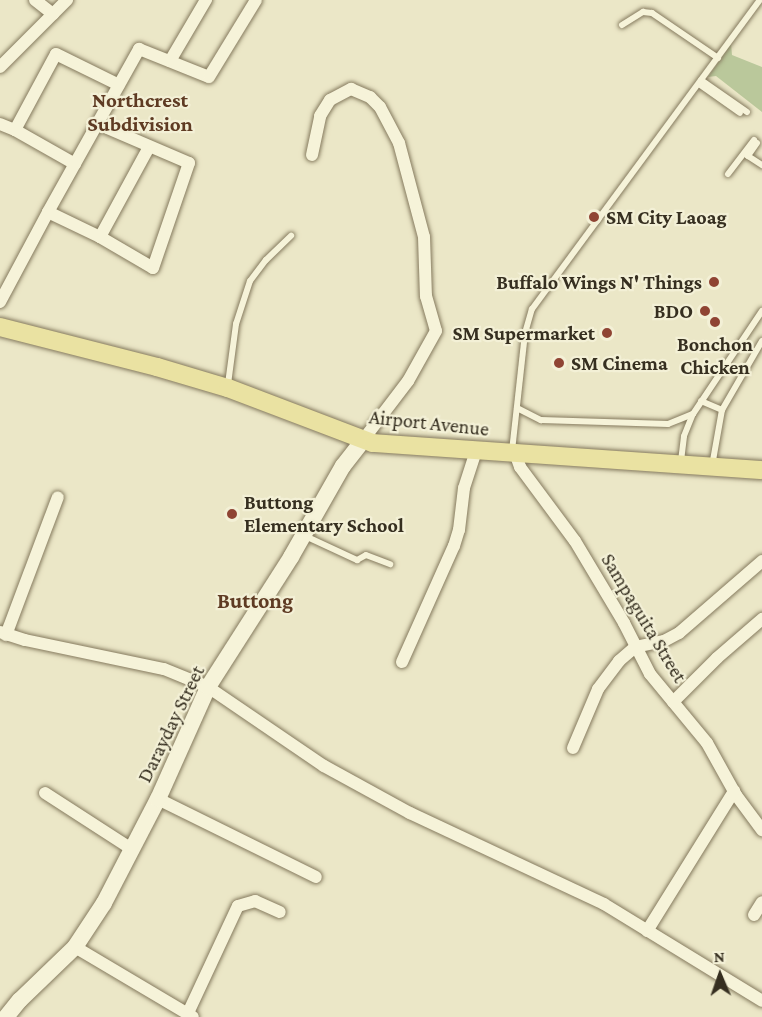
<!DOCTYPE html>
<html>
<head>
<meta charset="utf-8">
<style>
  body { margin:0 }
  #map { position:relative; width:762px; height:1017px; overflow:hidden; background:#ebe7c7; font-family:"Crimson Pro",serif }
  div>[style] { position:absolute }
  .green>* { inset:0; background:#bac89b }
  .roads { filter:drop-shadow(0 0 2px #857a5e) drop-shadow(0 0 2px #857a5e) }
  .lane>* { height:6px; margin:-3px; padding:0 3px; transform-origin:3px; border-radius:3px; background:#f6f3d9 }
  .street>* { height:12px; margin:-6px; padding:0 6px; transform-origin:6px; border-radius:6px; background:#f6f3d9 }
  .secondary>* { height:16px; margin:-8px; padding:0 8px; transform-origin:8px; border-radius:8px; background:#f6f3d9 }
  .primary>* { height:18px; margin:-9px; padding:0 9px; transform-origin:9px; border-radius:9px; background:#eae2a2 }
  .dots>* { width:16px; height:16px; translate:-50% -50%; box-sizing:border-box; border:3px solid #f3f0d6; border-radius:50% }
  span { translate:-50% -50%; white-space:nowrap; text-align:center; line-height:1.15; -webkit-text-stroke:4.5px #f3f0d6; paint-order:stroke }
  .poi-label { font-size:20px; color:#362f20; font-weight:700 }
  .left { translate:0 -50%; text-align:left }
  .right { translate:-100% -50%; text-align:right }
  .street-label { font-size:20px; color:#362f20 }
  .neighbourhood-label { font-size:21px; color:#5f3b23; font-weight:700 }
  .quarter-label { font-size:22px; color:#5f3b23; font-weight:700 }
  .north { position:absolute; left:690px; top:945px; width:60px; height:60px; -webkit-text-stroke:4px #f3f0d6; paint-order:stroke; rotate:358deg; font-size:16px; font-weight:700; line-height:24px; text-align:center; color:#362f20 }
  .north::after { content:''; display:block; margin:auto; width:21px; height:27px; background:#362f20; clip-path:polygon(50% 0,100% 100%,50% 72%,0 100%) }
</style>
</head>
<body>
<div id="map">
  <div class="green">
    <div style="clip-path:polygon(731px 44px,732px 55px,762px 67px,762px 112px,716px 76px,708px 77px)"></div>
  </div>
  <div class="roads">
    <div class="lane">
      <div style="left:622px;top:25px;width:25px;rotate:-32deg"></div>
      <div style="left:643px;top:12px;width:9px;rotate:6deg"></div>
      <div style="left:652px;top:13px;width:80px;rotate:34.3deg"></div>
      <div style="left:701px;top:80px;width:56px;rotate:34.8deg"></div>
      <div style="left:699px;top:84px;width:50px;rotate:35.3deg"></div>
      <div style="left:757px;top:143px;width:16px;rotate:125deg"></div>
      <div style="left:748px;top:156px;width:17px;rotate:33deg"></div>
      <div style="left:728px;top:174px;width:43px;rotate:-52.6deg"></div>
      <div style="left:228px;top:384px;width:61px;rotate:-82.4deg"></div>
      <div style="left:236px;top:324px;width:45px;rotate:-72deg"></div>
      <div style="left:250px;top:281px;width:26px;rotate:-53deg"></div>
      <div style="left:266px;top:260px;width:35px;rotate:-44deg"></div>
      <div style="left:701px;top:401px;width:23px;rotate:23deg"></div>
      <div style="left:517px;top:408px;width:27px;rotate:27deg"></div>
      <div style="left:541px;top:420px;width:127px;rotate:1.8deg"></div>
      <div style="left:668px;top:424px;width:27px;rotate:-22deg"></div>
      <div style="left:512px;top:451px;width:119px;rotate:-83.7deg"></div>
      <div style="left:525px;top:333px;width:25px;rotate:-74deg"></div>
      <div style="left:532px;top:309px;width:384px;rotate:-53.6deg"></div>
      <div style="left:681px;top:461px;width:25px;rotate:-83deg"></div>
      <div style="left:684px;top:436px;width:24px;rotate:-68deg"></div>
      <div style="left:693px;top:414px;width:124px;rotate:-56.2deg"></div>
      <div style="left:712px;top:466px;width:57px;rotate:-79.9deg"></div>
      <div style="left:722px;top:410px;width:80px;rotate:-59.9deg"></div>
      <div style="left:303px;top:535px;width:60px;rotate:24.8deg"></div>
      <div style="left:357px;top:560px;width:10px;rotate:-29deg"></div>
      <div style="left:366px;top:555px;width:26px;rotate:21deg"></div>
    </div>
    <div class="street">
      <div style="left:35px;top:0;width:23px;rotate:38deg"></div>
      <div style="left:170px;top:61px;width:71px;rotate:-59.5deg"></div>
      <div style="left:0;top:67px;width:95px;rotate:-45deg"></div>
      <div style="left:0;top:124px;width:16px;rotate:22deg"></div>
      <div style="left:312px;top:155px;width:40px;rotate:-78deg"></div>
      <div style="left:320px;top:116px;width:19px;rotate:-58deg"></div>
      <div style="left:330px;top:100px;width:24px;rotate:-28deg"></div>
      <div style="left:351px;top:89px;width:21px;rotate:23deg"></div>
      <div style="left:370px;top:97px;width:14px;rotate:45deg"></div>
      <div style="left:380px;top:107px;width:41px;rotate:62.2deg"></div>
      <div style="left:399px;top:143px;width:97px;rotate:75.1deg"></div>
      <div style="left:424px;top:237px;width:59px;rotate:88.1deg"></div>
      <div style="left:426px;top:296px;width:36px;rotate:74deg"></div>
      <div style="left:436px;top:331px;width:57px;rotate:119.2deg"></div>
      <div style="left:408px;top:381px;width:74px;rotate:127.3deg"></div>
      <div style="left:75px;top:164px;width:69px;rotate:-150.5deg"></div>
      <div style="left:15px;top:130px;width:86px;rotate:-61.7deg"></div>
      <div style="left:56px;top:54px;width:70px;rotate:26.2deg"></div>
      <div style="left:48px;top:212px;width:187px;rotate:-60.8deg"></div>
      <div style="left:139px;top:49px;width:75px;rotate:21.8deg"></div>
      <div style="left:209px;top:77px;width:90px;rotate:-58.6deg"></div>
      <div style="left:100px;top:237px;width:102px;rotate:-61.4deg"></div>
      <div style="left:0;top:302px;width:102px;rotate:-61.9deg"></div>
      <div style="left:48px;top:212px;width:58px;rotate:25.7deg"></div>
      <div style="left:100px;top:237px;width:61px;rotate:30.3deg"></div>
      <div style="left:153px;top:268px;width:111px;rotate:-71.1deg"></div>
      <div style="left:189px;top:163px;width:99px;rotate:-156.8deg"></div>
      <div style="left:515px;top:453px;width:15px;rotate:70deg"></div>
      <div style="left:520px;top:467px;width:92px;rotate:53.4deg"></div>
      <div style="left:575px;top:541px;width:96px;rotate:59.1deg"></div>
      <div style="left:624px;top:623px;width:57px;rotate:63deg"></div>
      <div style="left:650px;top:674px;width:89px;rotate:50.4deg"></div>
      <div style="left:707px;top:743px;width:60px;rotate:60.9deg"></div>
      <div style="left:736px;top:795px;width:44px;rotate:53.4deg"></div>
      <div style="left:0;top:632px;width:26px;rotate:18deg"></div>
      <div style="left:25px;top:640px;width:142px;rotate:11.8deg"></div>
      <div style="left:164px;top:669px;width:48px;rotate:22.2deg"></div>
      <div style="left:208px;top:687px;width:140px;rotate:34.3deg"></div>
      <div style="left:324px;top:766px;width:98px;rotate:28.7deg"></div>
      <div style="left:410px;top:813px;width:214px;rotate:25.1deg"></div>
      <div style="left:604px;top:904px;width:185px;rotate:31.5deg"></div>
      <div style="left:6px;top:635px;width:147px;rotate:-69.4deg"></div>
      <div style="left:402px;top:662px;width:127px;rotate:-65.9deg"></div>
      <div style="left:454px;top:546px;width:17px;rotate:-73deg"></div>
      <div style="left:459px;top:530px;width:42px;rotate:-83.2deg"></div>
      <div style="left:464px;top:488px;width:40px;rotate:-72deg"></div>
      <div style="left:673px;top:702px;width:62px;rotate:-45deg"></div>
      <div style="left:717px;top:658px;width:60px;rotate:-40.9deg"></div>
      <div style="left:573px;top:748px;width:64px;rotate:-67deg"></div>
      <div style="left:598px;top:689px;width:35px;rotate:-53deg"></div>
      <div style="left:619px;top:661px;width:21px;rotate:-41deg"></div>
      <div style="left:635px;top:647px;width:30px;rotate:-12deg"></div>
      <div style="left:664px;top:641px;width:17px;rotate:-28deg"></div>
      <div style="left:679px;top:633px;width:110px;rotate:-40.9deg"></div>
      <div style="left:45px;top:793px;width:105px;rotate:32.9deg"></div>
      <div style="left:158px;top:799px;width:176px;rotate:26.3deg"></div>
      <div style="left:754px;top:915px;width:15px;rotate:-58deg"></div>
      <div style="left:647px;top:931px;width:165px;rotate:-58.1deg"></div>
      <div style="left:75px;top:947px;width:137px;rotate:30.7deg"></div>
      <div style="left:188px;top:1013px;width:118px;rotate:-65deg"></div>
      <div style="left:238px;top:906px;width:18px;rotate:-16deg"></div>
      <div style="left:255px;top:901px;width:27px;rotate:24deg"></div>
    </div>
    <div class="secondary">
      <div style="left:6px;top:1017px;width:22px;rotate:-51deg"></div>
      <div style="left:20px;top:1000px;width:76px;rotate:-43.9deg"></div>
      <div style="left:75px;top:947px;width:53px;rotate:-56.6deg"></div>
      <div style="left:104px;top:903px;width:117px;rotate:-62.6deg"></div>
      <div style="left:158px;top:799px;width:123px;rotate:-65.9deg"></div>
      <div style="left:208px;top:687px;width:154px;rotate:-57.4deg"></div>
      <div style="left:291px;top:557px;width:105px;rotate:-60.3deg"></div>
      <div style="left:343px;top:466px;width:33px;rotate:-52deg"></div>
    </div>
    <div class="primary">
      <div style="left:0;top:327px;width:162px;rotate:14.3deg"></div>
      <div style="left:157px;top:367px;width:74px;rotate:16.5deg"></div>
      <div style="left:228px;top:388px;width:155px;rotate:20.8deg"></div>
      <div style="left:373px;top:443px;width:390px;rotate:4deg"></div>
    </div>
  </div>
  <div class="dots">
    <div style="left:594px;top:217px;background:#8f4433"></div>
    <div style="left:714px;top:282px;background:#8f4433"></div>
    <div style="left:705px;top:311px;background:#8f4433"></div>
    <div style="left:715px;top:322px;background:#8f4433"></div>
    <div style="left:607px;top:333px;background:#8f4433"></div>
    <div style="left:559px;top:363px;background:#8f4433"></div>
    <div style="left:232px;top:514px;background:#8f4433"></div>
  </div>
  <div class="poi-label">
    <span class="left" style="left:606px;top:217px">SM City Laoag</span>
    <span class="right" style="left:702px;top:282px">Buffalo Wings N' Things</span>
    <span class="right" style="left:693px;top:311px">BDO</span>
    <span class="right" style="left:595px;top:333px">SM Supermarket</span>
    <span style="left:715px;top:356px">Bonchon<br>Chicken</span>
    <span class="left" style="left:571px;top:363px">SM Cinema</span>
    <span class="left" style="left:244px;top:514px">Buttong<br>Elementary School</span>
  </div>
  <div class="street-label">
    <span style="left:429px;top:423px;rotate:6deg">Airport Avenue</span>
    <span style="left:644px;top:618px;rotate:59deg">Sampaguita Street</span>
    <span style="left:171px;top:724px;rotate:-64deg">Darayday Street</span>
  </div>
  <div class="neighbourhood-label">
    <span style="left:140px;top:112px">Northcrest<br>Subdivision</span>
  </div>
  <div class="quarter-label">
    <span style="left:255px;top:601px">Buttong</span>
  </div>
  <div class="north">N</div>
</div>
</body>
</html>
